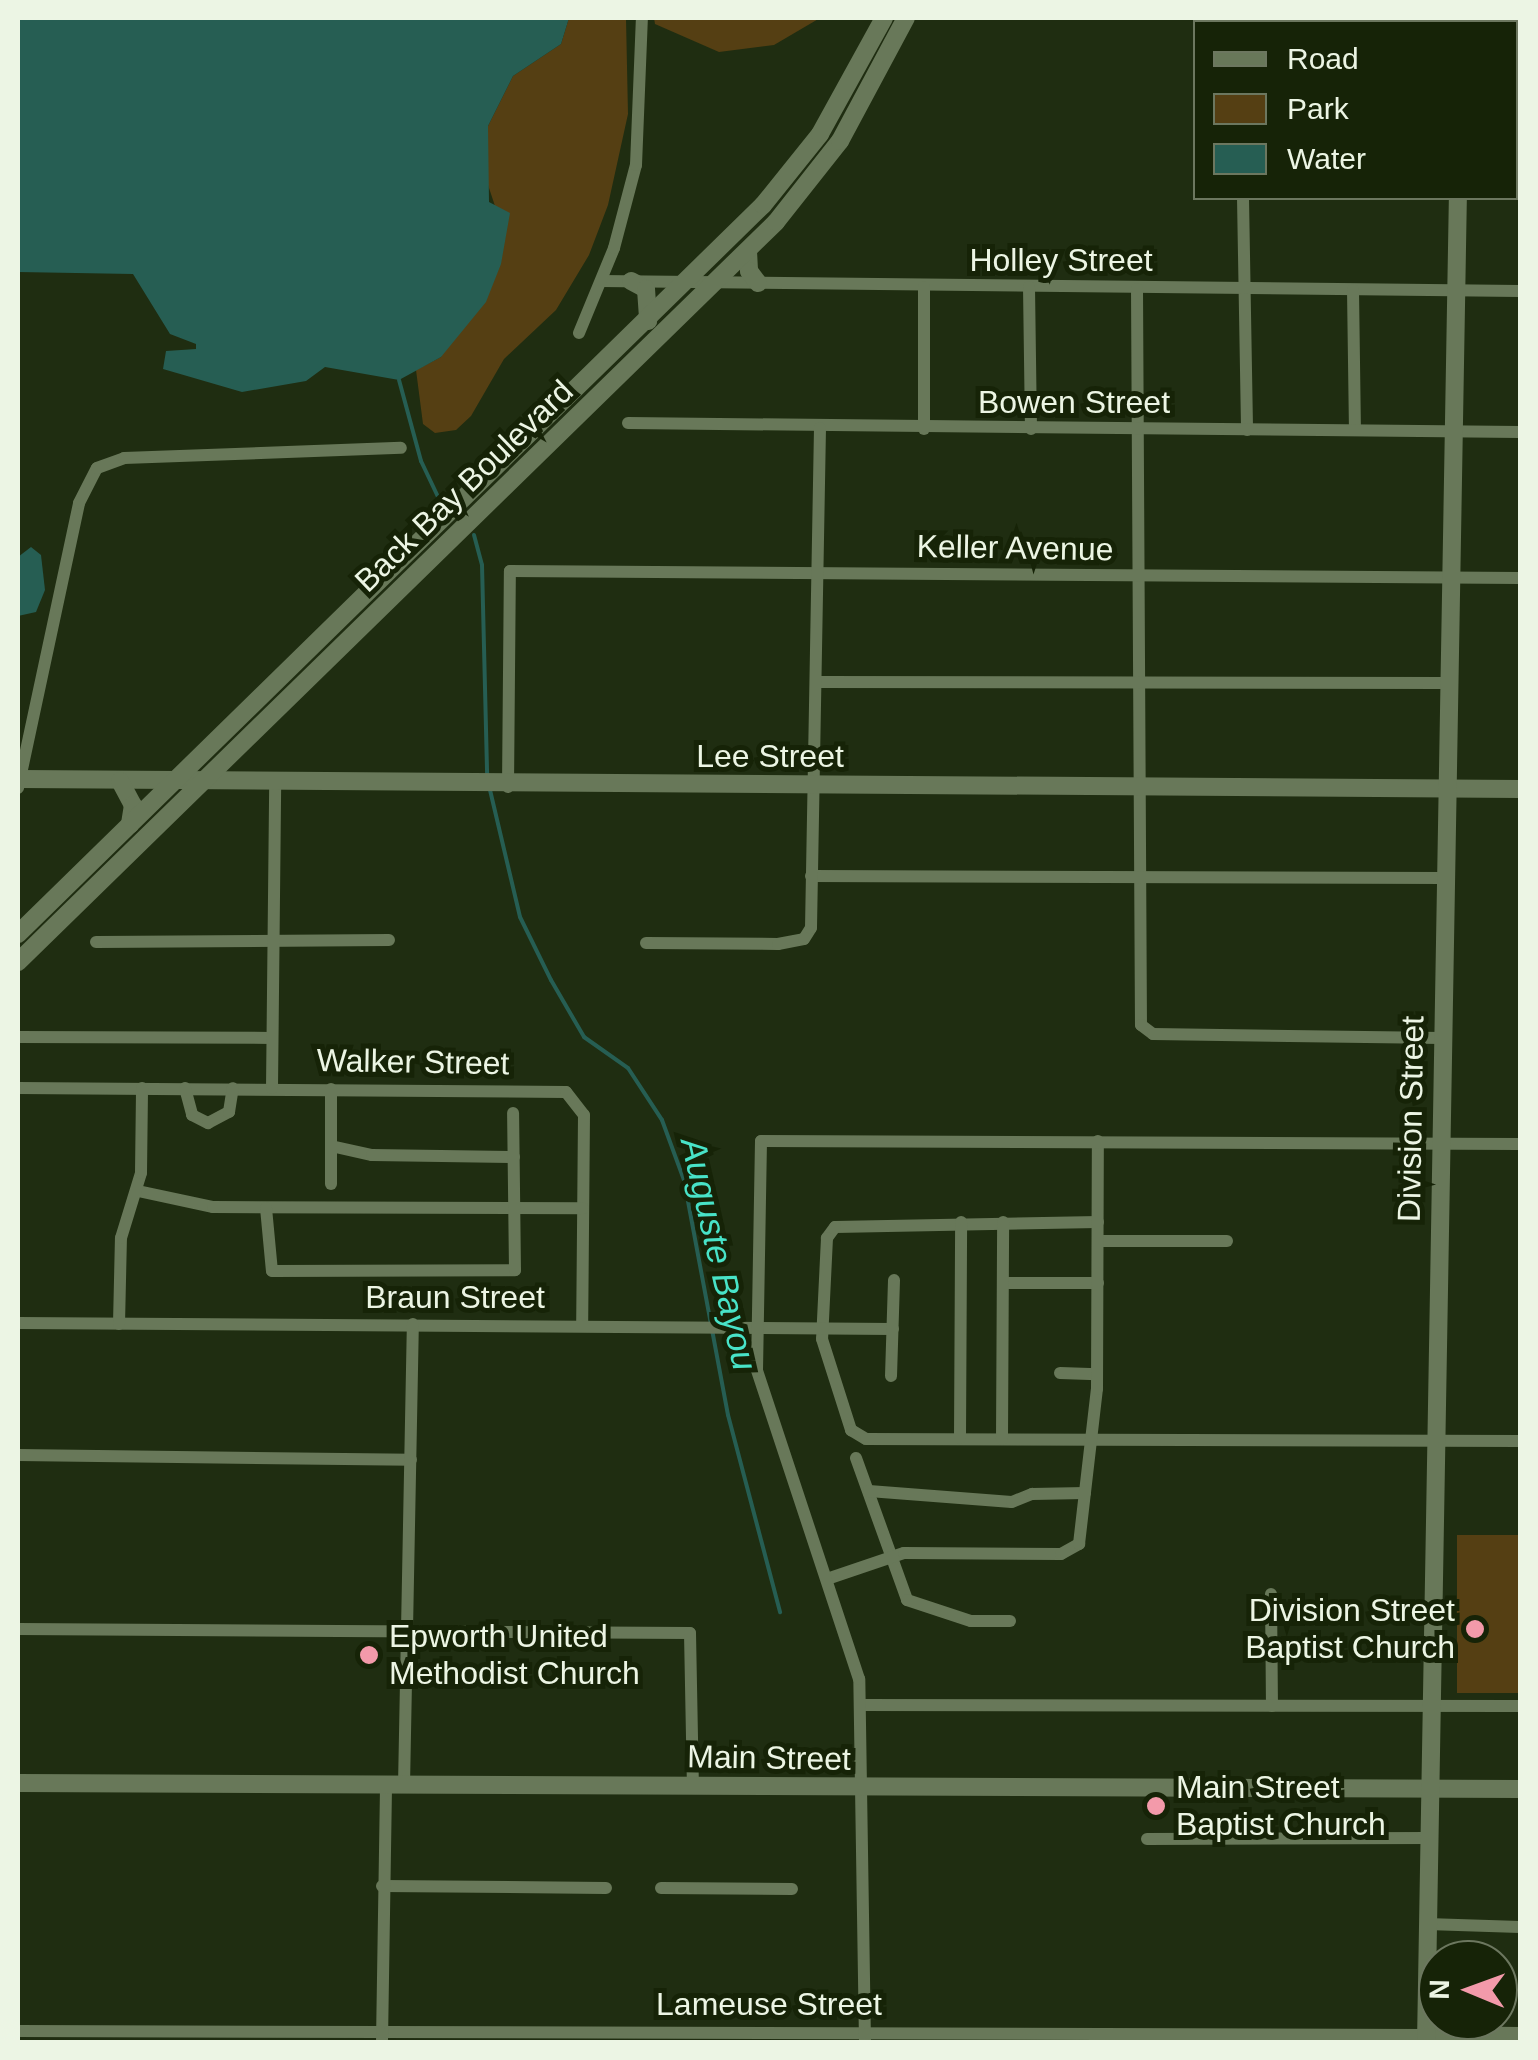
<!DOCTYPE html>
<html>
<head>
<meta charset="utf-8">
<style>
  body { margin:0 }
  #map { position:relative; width:1538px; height:2060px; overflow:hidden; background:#1f2d11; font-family:Helvetica,sans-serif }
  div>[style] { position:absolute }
  .green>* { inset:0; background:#553f13; transform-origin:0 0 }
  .water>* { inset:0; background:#265e53 }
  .stream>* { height:4px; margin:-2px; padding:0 2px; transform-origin:2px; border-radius:2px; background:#265e53 }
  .street>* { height:12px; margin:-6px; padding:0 6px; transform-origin:6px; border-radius:6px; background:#687859 }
  .secondary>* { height:18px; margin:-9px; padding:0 9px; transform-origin:9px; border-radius:9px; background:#687859 }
  .dots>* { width:28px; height:28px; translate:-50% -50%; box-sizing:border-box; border:5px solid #162307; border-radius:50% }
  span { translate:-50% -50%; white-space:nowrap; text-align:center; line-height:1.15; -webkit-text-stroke:10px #162307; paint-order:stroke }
  .street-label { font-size:32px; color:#ecf5e4 }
  .poi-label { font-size:32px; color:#ecf5e4 }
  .right { translate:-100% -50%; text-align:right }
  .left { translate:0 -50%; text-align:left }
  .water-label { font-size:35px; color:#48e3c8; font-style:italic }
  .frame { position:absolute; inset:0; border:20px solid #ecf5e4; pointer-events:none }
  .legend { position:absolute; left:1193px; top:20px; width:325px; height:180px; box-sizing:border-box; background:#162307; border:2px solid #6c775f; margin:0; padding:12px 18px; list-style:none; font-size:30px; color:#ecf5e4 }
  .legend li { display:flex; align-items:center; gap:20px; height:50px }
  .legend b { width:50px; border:2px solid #6c775f }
  .north { position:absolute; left:1418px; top:1940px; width:100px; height:100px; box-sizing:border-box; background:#162307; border:2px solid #6c775f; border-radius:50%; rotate:271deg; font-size:28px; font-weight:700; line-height:40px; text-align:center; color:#ecf5e4 }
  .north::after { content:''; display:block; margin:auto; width:35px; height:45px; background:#f39aaa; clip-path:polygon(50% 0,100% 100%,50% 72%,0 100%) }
</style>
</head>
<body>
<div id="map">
  <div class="green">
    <div style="clip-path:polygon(569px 18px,626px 18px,628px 114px,608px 205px,589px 255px,556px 310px,504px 359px,471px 416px,456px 430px,435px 433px,423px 424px,416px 370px,441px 357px,496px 209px,487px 182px,488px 126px,513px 76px,561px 44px)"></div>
    <div style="clip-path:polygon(654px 18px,820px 18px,774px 45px,719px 52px,655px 24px)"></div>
    <div style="left:1457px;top:1535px;width:63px;height:158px"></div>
  </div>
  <div class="water">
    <div style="clip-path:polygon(18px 18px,569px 18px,561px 44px,513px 76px,488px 126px,489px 202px,510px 213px,501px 264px,486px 302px,441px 357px,399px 380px,325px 367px,306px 381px,242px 392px,163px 369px,166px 351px,196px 349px,196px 344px,170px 334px,133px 274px,18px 272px)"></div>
    <div style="clip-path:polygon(31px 547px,41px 555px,45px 590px,36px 612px,18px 616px,18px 557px)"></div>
  </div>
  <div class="stream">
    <div style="left:399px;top:380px;width:84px;rotate:74.8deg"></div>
    <div style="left:421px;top:461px;width:44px;rotate:64.6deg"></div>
    <div style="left:474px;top:535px;width:31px;rotate:75deg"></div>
    <div style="left:482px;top:565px;width:210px;rotate:88.6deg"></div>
    <div style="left:490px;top:790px;width:130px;rotate:76.7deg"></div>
    <div style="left:520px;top:917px;width:70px;rotate:63.8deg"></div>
    <div style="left:551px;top:980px;width:66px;rotate:59.9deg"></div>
    <div style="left:584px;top:1037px;width:54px;rotate:35.2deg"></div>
    <div style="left:628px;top:1068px;width:62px;rotate:56.8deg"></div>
    <div style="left:662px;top:1120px;width:64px;rotate:69.9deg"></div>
    <div style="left:684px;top:1180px;width:239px;rotate:79.4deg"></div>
    <div style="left:728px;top:1415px;width:204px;rotate:75.2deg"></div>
  </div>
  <div class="street">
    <div style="left:1516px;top:120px;width:4px"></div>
    <div style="left:1516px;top:189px;width:4px"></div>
    <div style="left:1243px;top:198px;width:232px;rotate:89deg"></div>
    <div style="left:601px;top:281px;width:919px;rotate:0.62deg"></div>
    <div style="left:1029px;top:287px;width:142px;rotate:89.2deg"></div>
    <div style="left:1137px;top:289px;width:736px;rotate:89.69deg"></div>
    <div style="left:1141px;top:1025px;width:15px;rotate:37deg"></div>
    <div style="left:1153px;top:1034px;width:289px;rotate:0.8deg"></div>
    <div style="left:1353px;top:290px;width:140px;rotate:89.2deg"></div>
    <div style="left:579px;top:333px;width:92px;rotate:-67.6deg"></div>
    <div style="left:614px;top:248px;width:86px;rotate:-75.2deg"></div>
    <div style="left:636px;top:165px;width:147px;rotate:-87.7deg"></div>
    <div style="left:628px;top:423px;width:892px;rotate:0.58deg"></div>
    <div style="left:924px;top:429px;width:142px;rotate:-90deg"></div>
    <div style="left:816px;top:682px;width:632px;rotate:0.09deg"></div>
    <div style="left:508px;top:787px;width:216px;rotate:-89.5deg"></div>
    <div style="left:510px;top:571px;width:1010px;rotate:0.4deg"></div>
    <div style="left:18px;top:788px;width:291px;rotate:-77.9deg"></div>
    <div style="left:79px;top:503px;width:39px;rotate:-63deg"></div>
    <div style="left:97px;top:468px;width:29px;rotate:-20deg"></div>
    <div style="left:124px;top:458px;width:277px;rotate:-2.1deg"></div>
    <div style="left:811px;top:876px;width:634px;rotate:0.18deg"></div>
    <div style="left:96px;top:942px;width:293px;rotate:-0.4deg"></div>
    <div style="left:646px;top:943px;width:132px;rotate:0.4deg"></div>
    <div style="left:778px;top:944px;width:26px;rotate:-11deg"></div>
    <div style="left:804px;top:939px;width:13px;rotate:-58deg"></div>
    <div style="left:811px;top:928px;width:500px;rotate:-88.97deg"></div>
    <div style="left:18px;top:1037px;width:254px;rotate:0.2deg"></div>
    <div style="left:18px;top:1088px;width:548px;rotate:0.42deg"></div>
    <div style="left:566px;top:1092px;width:29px;rotate:52deg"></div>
    <div style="left:584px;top:1115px;width:211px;rotate:90.5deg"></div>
    <div style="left:185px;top:1088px;width:28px;rotate:75deg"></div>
    <div style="left:192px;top:1115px;width:18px;rotate:27deg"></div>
    <div style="left:208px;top:1123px;width:24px;rotate:-28deg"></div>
    <div style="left:229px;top:1112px;width:24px;rotate:-81deg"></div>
    <div style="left:272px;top:1088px;width:306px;rotate:-89.4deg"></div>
    <div style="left:331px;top:1146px;width:42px;rotate:12.4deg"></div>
    <div style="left:372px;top:1155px;width:142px;rotate:0.8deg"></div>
    <div style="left:331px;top:1184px;width:95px;rotate:-90deg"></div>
    <div style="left:138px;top:1191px;width:77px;rotate:12deg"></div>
    <div style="left:213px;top:1207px;width:370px;rotate:0.2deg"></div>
    <div style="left:266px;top:1208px;width:63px;rotate:84.6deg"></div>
    <div style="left:272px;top:1271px;width:243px;rotate:-0.2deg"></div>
    <div style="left:515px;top:1270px;width:157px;rotate:-90.7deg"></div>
    <div style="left:1098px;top:1222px;width:263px;rotate:178.9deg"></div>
    <div style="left:835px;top:1227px;width:14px;rotate:126deg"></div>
    <div style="left:827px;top:1238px;width:101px;rotate:92.8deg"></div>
    <div style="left:822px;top:1339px;width:96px;rotate:72.3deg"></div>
    <div style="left:851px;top:1430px;width:17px;rotate:31deg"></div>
    <div style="left:866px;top:1439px;width:654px;rotate:0.18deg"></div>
    <div style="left:1098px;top:1241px;width:129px"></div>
    <div style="left:1003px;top:1283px;width:95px"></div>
    <div style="left:18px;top:1323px;width:875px;rotate:0.39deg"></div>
    <div style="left:119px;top:1324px;width:86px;rotate:-88.7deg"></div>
    <div style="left:121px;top:1238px;width:68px;rotate:-72.9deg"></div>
    <div style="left:141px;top:1173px;width:85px;rotate:-89.3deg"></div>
    <div style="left:1060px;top:1373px;width:37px;rotate:2deg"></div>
    <div style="left:891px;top:1376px;width:96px;rotate:-88.2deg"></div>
    <div style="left:960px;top:1438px;width:216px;rotate:-89.7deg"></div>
    <div style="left:1002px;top:1439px;width:217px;rotate:-89.7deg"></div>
    <div style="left:18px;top:1455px;width:393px;rotate:0.7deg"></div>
    <div style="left:856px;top:1458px;width:151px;rotate:70.2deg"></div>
    <div style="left:907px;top:1600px;width:67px;rotate:18.2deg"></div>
    <div style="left:971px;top:1621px;width:39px"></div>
    <div style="left:869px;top:1491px;width:143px;rotate:4.4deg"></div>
    <div style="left:1012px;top:1502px;width:22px;rotate:-22deg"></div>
    <div style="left:1032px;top:1494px;width:53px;rotate:-1.1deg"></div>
    <div style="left:827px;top:1579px;width:81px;rotate:-18.7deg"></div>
    <div style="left:904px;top:1553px;width:157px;rotate:0.4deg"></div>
    <div style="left:1061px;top:1554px;width:21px;rotate:-29deg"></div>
    <div style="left:1079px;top:1544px;width:156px;rotate:-83.4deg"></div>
    <div style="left:1097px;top:1389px;width:248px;rotate:-89.8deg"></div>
    <div style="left:1271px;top:1594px;width:112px;rotate:89.5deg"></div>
    <div style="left:18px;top:1629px;width:672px;rotate:0.34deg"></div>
    <div style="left:690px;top:1633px;width:153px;rotate:88.9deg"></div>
    <div style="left:860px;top:1705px;width:660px;rotate:0.09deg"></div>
    <div style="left:404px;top:1786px;width:462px;rotate:-88.9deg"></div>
    <div style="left:1147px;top:1839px;width:282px;rotate:-0.2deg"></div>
    <div style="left:382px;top:1886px;width:224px;rotate:0.5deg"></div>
    <div style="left:661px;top:1888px;width:131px;rotate:0.4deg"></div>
    <div style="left:1427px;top:1924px;width:93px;rotate:1.8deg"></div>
    <div style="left:18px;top:2031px;width:1408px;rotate:0.16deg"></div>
    <div style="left:382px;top:2042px;width:257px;rotate:-89.1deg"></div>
    <div style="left:865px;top:2042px;width:363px;rotate:-90.9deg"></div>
    <div style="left:859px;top:1679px;width:325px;rotate:-108.3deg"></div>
    <div style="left:757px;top:1370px;width:229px;rotate:-89deg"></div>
    <div style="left:761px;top:1141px;width:759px;rotate:0.23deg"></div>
  </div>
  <div class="secondary">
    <div style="left:1458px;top:22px;width:4px;rotate:-90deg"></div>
    <div style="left:748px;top:251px;width:20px;rotate:87deg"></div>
    <div style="left:749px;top:271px;width:15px;rotate:53deg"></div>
    <div style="left:631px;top:281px;width:17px;rotate:28deg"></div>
    <div style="left:646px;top:289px;width:32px;rotate:86deg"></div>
    <div style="left:19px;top:779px;width:1501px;rotate:0.38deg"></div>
    <div style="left:120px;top:781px;width:27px;rotate:62deg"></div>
    <div style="left:133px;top:805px;width:20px;rotate:99deg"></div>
    <div style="left:18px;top:934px;width:1042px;rotate:-44.38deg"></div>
    <div style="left:763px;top:205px;width:91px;rotate:-51.2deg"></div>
    <div style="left:820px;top:134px;width:132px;rotate:-61.1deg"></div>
    <div style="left:18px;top:962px;width:1059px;rotate:-44.31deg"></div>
    <div style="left:776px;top:222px;width:103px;rotate:-51.7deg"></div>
    <div style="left:840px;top:141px;width:140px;rotate:-61.8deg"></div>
    <div style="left:18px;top:1783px;width:1502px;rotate:0.23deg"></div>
    <div style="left:1426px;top:2035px;width:94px;rotate:0.6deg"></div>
    <div style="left:1426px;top:2042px;width:1844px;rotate:-89.01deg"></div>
  </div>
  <div class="dots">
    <div style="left:1475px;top:1629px;background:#f39aaa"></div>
    <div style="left:369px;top:1655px;background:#f39aaa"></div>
    <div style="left:1156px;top:1806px;background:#f39aaa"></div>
  </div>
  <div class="street-label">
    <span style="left:1061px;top:260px">Holley Street</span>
    <span style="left:1074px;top:402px">Bowen Street</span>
    <span style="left:464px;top:486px;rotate:-44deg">Back Bay Boulevard</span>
    <span style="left:1015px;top:548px;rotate:1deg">Keller Avenue</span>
    <span style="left:770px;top:756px">Lee Street</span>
    <span style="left:413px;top:1062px;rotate:1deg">Walker Street</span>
    <span style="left:1411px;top:1119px;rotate:-89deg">Division Street</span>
    <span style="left:455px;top:1297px">Braun Street</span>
    <span style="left:769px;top:1758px;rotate:1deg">Main Street</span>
    <span style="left:769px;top:2004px">Lameuse Street</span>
  </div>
  <div class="poi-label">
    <span class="right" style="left:1455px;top:1629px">Division Street<br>Baptist Church</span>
    <span class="left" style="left:389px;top:1655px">Epworth United<br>Methodist Church</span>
    <span class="left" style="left:1176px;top:1806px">Main Street<br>Baptist Church</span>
  </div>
  <div class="water-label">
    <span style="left:719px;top:1254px;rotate:77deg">Auguste Bayou</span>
  </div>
  <div class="frame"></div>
  <ul class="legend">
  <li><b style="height:12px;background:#687859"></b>Road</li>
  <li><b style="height:28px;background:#553f13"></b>Park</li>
  <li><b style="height:28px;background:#265e53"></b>Water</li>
  </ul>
  <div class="north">N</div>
</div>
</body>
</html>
